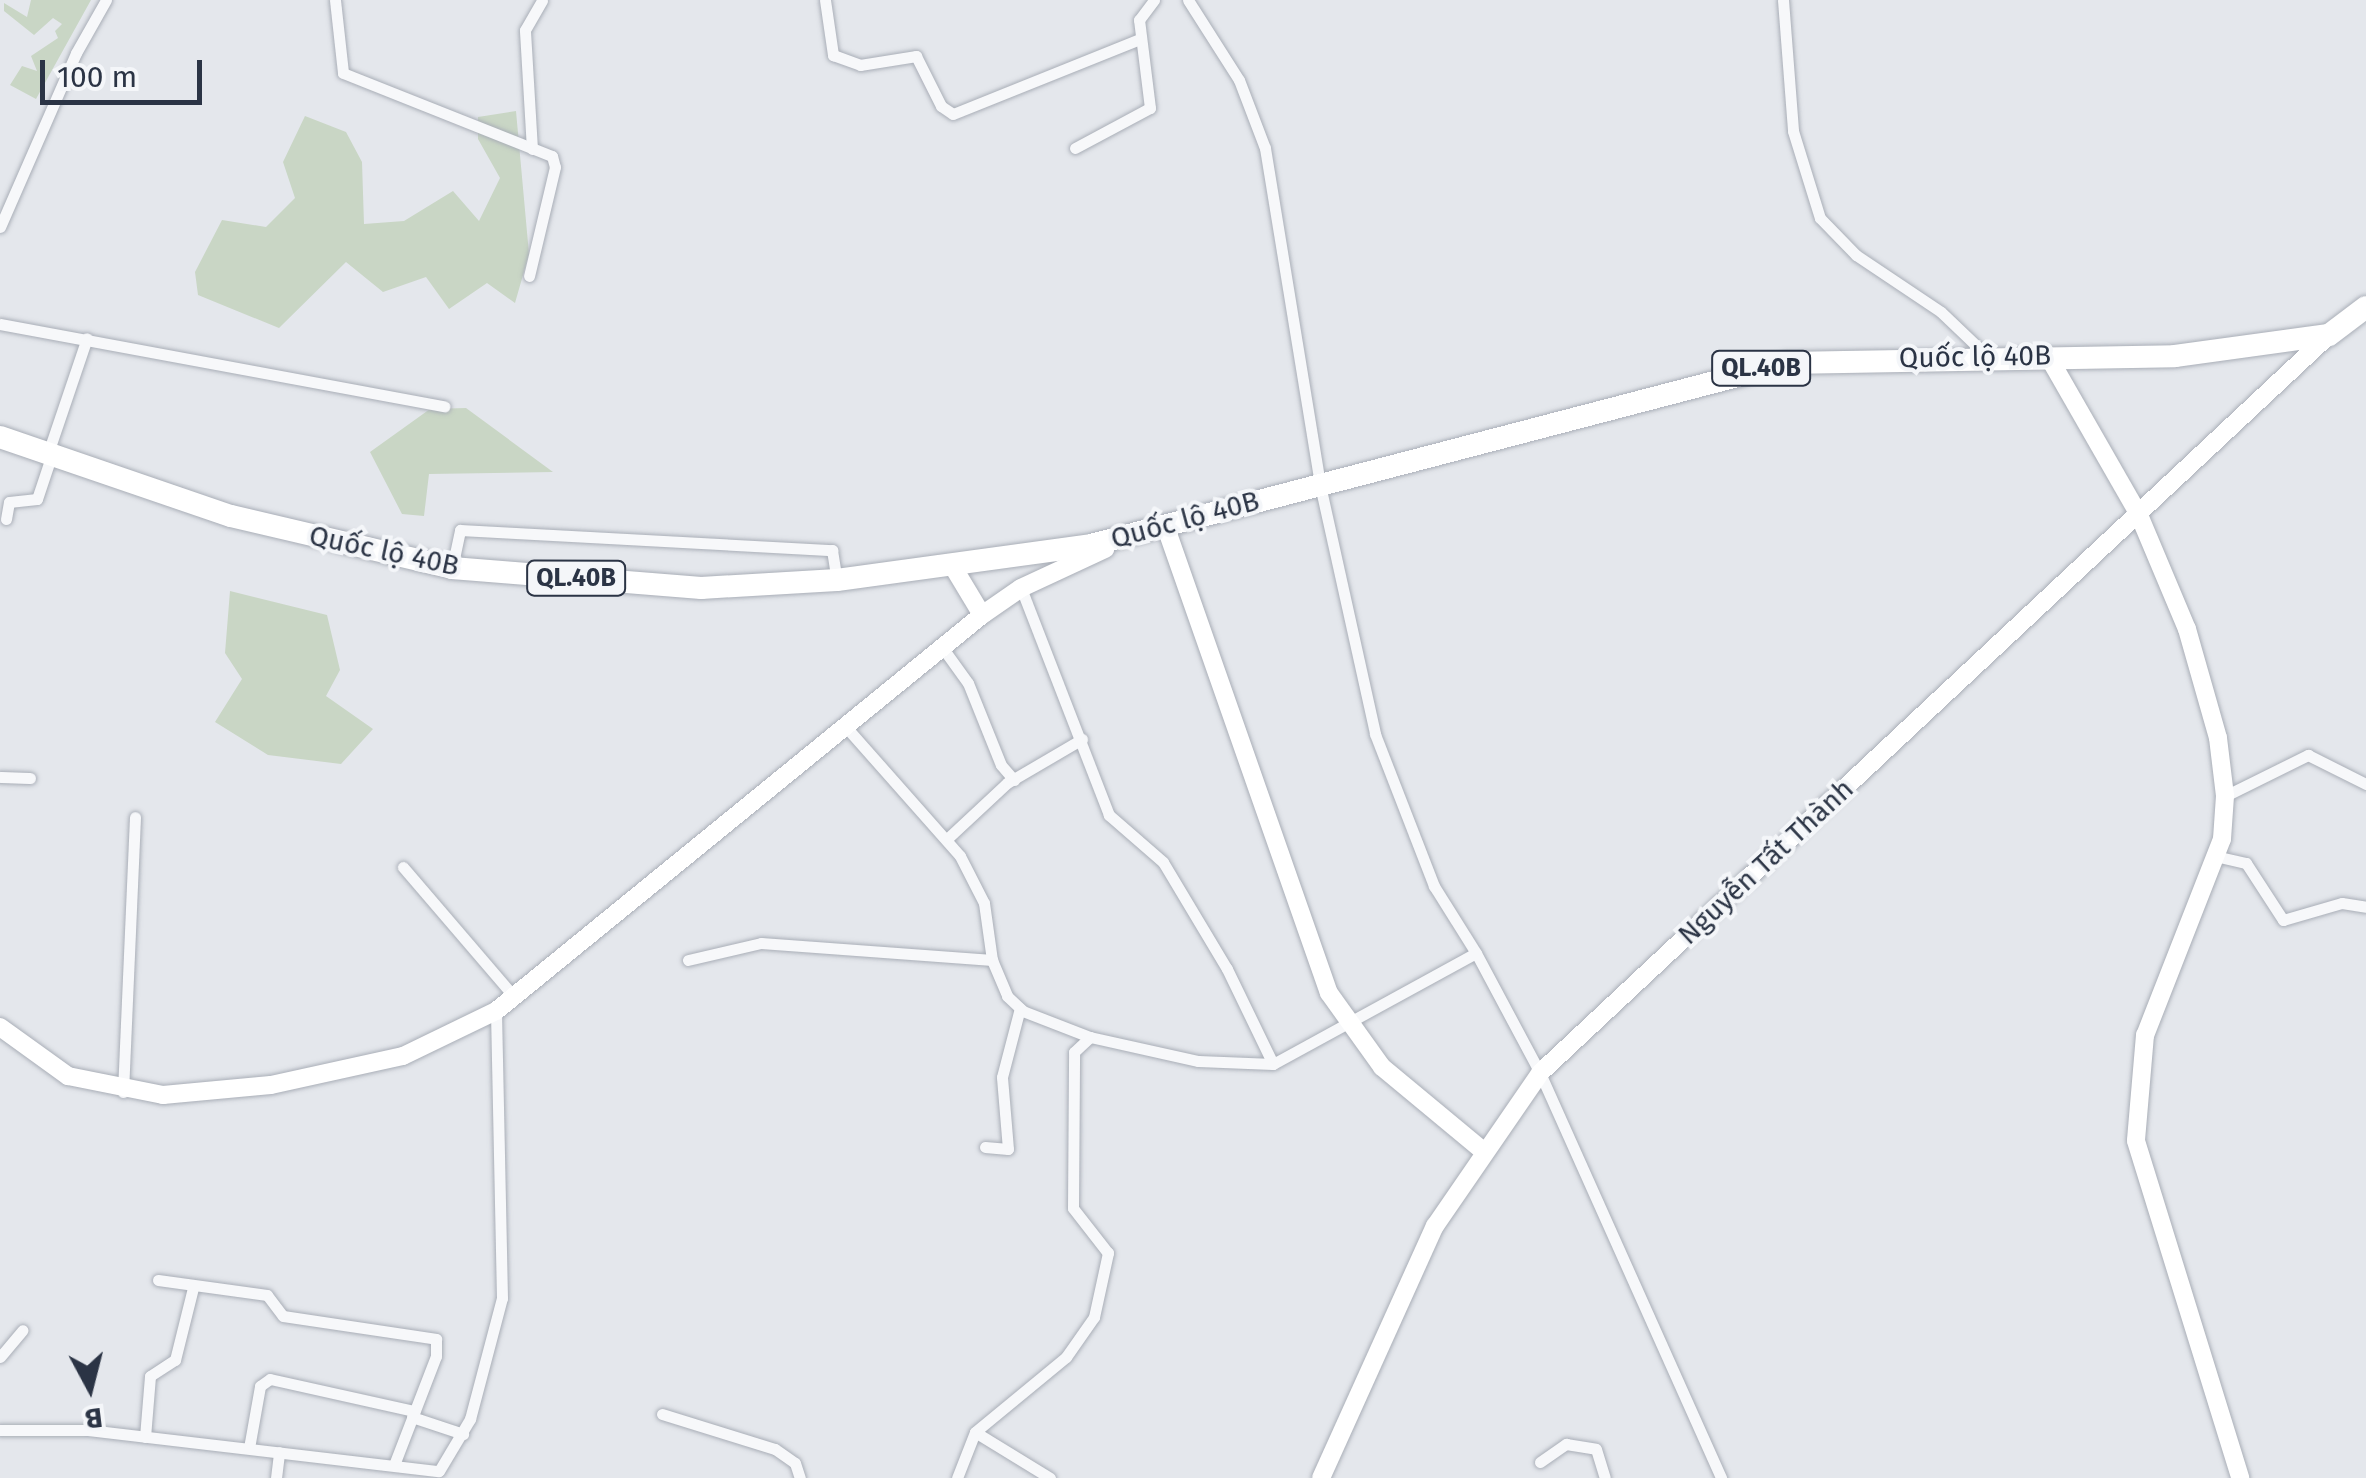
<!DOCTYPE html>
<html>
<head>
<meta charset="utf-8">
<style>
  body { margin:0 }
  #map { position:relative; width:2366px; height:1478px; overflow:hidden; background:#e4e7ec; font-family:"Fira Sans",sans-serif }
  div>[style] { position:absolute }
  .green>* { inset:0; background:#c9d6c5 }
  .roads { filter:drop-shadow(0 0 2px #a9aeb7) drop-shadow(0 0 2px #a9aeb7) }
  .street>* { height:11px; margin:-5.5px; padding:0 5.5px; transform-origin:5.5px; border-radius:5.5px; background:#f7f8fa }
  .secondary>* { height:18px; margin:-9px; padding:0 9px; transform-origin:9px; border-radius:9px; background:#fff }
  .highway>* { height:22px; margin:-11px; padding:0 11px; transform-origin:11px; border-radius:11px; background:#fff }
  span { translate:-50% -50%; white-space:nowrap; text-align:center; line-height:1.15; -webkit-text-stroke:8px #f4f6f9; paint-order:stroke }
  .shield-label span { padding:2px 8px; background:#f4f6f9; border:2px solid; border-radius:8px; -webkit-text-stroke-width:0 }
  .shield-label { font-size:25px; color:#2b3445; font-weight:700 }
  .street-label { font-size:28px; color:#2b3445 }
  .north { position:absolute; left:40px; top:1338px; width:100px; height:100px; -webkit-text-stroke:8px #f4f6f9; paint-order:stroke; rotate:173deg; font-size:28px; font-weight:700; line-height:40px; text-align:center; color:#2b3445 }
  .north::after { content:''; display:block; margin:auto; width:35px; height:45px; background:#2b3445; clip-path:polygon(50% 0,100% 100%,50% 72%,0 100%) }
  .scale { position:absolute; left:40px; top:60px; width:162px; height:45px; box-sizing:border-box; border:5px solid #2b3445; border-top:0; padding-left:12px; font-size:30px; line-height:35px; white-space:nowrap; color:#2b3445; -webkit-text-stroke:8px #f4f6f9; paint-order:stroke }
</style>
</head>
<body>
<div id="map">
  <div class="green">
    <div style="clip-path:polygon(31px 0,91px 0,36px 99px,10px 85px,22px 66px,37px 71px,31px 56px,58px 38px,55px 31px,62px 24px,53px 18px,34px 35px,4px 11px,4px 3px,27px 17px)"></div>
    <div style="clip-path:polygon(516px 111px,529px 254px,515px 303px,487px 283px,449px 309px,426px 277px,383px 292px,346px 262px,279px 328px,198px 295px,195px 272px,222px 220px,266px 227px,295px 198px,283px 162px,305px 116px,346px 132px,362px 162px,364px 224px,404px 221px,453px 191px,479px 221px,500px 178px,478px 139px,478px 117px)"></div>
    <div style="clip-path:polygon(466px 408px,553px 472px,429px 474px,424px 516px,402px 514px,370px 452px,430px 409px)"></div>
    <div style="clip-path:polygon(230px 591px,327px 615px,340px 670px,326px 696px,373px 729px,341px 764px,268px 755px,215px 722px,242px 679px,225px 653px)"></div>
  </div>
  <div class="roads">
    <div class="street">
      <div style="left:335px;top:0;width:73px;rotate:83.7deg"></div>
      <div style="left:343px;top:73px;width:225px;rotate:21.7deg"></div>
      <div style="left:552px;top:156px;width:11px;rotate:75deg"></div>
      <div style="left:555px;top:167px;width:112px;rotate:103.4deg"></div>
      <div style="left:825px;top:0;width:56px;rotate:81.7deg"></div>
      <div style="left:833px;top:55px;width:29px;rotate:20deg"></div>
      <div style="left:860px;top:65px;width:57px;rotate:-9.1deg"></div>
      <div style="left:916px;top:56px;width:56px;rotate:63.4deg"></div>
      <div style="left:941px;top:106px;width:14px;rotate:34deg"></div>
      <div style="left:953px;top:114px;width:201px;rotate:-21.9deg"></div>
      <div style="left:1188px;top:0;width:95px;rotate:57.5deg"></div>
      <div style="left:1239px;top:80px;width:73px;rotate:69.1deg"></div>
      <div style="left:1265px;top:148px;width:341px;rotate:80.7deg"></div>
      <div style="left:1320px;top:485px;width:255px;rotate:77.5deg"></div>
      <div style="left:1375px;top:734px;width:163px;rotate:68.8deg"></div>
      <div style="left:1434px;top:886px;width:79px;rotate:57.9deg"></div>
      <div style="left:1783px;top:0;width:131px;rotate:85.6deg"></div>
      <div style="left:1793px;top:131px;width:91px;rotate:72.8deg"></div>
      <div style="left:1820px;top:218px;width:52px;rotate:45.8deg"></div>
      <div style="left:1856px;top:255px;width:102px;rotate:33.8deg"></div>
      <div style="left:1941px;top:312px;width:62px;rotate:43.7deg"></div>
      <div style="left:1075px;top:148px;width:85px;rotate:-28.1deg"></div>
      <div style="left:1150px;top:108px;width:89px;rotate:-97.1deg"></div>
      <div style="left:1139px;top:20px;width:25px;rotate:-53deg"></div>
      <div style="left:532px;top:149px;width:119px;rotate:-93.4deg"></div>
      <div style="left:525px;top:30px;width:34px;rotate:-60deg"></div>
      <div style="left:0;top:227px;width:190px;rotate:-66.4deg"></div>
      <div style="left:76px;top:53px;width:61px;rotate:-60.5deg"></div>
      <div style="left:0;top:324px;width:452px;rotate:10.5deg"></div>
      <div style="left:48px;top:453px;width:121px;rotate:-71.3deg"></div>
      <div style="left:6px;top:519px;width:17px;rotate:-80deg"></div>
      <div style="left:9px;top:502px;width:28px;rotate:-6deg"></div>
      <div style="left:37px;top:499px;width:47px;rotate:-71.6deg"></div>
      <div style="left:452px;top:568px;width:39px;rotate:-78deg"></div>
      <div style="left:460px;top:530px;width:373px;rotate:3.1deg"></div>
      <div style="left:832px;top:550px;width:30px;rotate:81deg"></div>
      <div style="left:942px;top:647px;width:44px;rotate:54.2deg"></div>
      <div style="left:968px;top:683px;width:88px;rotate:68.1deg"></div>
      <div style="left:1001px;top:765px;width:20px;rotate:49deg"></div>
      <div style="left:846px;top:727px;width:172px;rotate:48.5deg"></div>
      <div style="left:960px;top:856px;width:53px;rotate:62.9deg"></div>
      <div style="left:984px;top:903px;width:58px;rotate:82deg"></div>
      <div style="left:992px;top:960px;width:39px;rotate:67deg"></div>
      <div style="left:1007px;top:996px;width:22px;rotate:43deg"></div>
      <div style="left:1023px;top:1011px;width:72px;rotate:21.2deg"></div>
      <div style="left:0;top:777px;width:30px;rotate:2deg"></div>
      <div style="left:2225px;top:796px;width:93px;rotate:-26.3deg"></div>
      <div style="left:2308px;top:755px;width:65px;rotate:26.6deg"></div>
      <div style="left:948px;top:838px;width:81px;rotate:-43deg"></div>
      <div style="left:1007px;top:783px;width:87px;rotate:-30.4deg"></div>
      <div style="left:2215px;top:856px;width:32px;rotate:13deg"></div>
      <div style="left:2246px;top:863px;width:68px;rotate:57deg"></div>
      <div style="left:2283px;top:920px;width:61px;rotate:-16.1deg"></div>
      <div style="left:2342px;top:903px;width:24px;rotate:9deg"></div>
      <div style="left:403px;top:867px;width:167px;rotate:49.4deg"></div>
      <div style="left:688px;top:960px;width:75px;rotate:-13.1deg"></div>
      <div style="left:761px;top:943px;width:232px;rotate:4.2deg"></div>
      <div style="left:1273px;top:1064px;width:231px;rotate:-28.7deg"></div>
      <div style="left:1476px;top:953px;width:136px;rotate:61.9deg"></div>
      <div style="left:1540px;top:1073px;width:444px;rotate:65.9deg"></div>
      <div style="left:123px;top:1092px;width:275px;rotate:-87.5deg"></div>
      <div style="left:985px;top:1147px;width:23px;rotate:5deg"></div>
      <div style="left:1008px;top:1149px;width:72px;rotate:-94.8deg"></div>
      <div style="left:1002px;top:1077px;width:71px;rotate:-75.4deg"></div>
      <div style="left:158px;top:1280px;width:110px;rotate:7.8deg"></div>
      <div style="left:267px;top:1295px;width:26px;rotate:53deg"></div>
      <div style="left:283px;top:1316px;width:155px;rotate:8.5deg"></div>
      <div style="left:436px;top:1339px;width:17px;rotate:90deg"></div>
      <div style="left:436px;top:1356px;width:117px;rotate:111.1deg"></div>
      <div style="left:0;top:1357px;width:35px;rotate:-50deg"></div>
      <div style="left:662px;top:1414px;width:118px;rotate:17.2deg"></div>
      <div style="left:775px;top:1449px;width:24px;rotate:35deg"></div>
      <div style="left:795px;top:1463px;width:16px;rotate:72deg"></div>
      <div style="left:412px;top:1417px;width:54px;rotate:18.4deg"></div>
      <div style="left:0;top:1430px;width:88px"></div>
      <div style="left:88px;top:1430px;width:353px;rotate:6.7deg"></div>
      <div style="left:439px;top:1471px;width:61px;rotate:-59.2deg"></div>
      <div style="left:470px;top:1419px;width:125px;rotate:-75.2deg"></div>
      <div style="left:502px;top:1298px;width:287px;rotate:-91.2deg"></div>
      <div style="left:975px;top:1432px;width:88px;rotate:31.5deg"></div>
      <div style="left:145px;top:1437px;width:61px;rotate:-85.3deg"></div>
      <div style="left:150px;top:1376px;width:30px;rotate:-33deg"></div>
      <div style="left:175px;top:1360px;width:74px;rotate:-76deg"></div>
      <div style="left:249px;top:1448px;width:63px;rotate:-79.9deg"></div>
      <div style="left:260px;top:1386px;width:12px;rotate:-35deg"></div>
      <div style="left:270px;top:1379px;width:148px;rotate:12.5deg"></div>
      <div style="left:1540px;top:1462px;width:32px;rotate:-35deg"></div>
      <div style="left:1566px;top:1444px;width:30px;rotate:9deg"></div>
      <div style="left:1596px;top:1449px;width:30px;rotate:73deg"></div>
      <div style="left:276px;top:1478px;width:26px;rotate:-83deg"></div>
      <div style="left:957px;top:1478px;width:49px;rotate:-68.6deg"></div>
      <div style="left:975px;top:1432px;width:118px;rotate:-39.5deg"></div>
      <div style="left:1066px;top:1357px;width:49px;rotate:-55deg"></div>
      <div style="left:1094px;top:1317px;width:66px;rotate:-77.7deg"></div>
      <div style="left:1108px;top:1253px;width:57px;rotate:-127.9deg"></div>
      <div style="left:1073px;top:1208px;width:156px;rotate:-89.6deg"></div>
      <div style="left:1074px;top:1052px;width:22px;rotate:-43deg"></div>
      <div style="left:1090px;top:1037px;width:111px;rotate:12.5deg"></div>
      <div style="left:1198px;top:1061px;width:75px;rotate:2.3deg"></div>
      <div style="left:1273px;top:1064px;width:106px;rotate:-115.8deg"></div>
      <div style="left:1227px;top:969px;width:125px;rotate:-120.9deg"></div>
      <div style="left:1163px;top:862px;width:72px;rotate:-139deg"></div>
      <div style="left:1109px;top:815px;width:243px;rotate:-111.2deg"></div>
    </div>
    <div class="secondary">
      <div style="left:2048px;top:356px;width:183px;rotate:60.2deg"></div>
      <div style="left:2139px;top:515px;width:124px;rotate:67.2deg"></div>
      <div style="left:2187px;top:629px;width:113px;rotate:74.1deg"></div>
      <div style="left:2218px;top:738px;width:58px;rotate:83.1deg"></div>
      <div style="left:2225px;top:796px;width:43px;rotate:94deg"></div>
      <div style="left:2222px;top:839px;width:211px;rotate:111.4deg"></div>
      <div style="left:2145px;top:1035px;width:106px;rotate:94.9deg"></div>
      <div style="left:2136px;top:1141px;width:353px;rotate:72.8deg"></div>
      <div style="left:1157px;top:528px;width:9px;rotate:-21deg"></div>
      <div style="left:1165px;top:525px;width:496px;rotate:70.7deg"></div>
      <div style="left:1329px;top:993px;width:91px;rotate:54.4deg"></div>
      <div style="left:1382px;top:1067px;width:130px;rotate:39.7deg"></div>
      <div style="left:952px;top:565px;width:58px;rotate:59deg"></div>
      <div style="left:0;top:1027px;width:84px;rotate:35.8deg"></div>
      <div style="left:68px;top:1076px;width:97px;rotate:11.3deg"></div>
      <div style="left:163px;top:1095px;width:108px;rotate:-5.3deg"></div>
      <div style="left:271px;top:1085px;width:135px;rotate:-12.4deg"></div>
      <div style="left:403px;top:1056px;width:103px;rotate:-25.8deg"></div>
      <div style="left:496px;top:1011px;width:627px;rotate:-39.17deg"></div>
      <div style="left:982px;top:615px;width:47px;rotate:-34.7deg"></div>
      <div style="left:1021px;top:588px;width:93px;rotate:-24.9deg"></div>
      <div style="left:1321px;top:1478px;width:277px;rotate:-65.7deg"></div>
      <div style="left:1435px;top:1226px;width:186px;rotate:-55.5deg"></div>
      <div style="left:1540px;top:1073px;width:1080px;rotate:-43.09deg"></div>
    </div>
    <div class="highway">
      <div style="left:0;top:437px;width:244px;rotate:18.9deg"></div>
      <div style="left:231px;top:516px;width:227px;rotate:13.2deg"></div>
      <div style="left:452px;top:568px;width:250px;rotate:4.6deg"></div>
      <div style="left:701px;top:588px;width:136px;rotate:-3.4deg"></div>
      <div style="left:837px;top:580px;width:256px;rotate:-7.8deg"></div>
      <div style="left:1091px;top:545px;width:719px;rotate:-14.65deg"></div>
      <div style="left:1787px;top:363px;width:388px;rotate:-1deg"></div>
      <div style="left:2175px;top:356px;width:155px;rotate:-7.8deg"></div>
      <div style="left:2329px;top:335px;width:46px;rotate:-37.1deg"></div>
    </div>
  </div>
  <div class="shield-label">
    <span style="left:1761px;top:368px">QL.40B</span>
    <span style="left:576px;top:578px">QL.40B</span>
  </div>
  <div class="street-label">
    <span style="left:1975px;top:357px;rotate:-1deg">Quốc lộ 40B</span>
    <span style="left:1185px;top:520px;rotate:-15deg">Quốc lộ 40B</span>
    <span style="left:384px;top:551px;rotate:12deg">Quốc lộ 40B</span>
    <span style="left:1766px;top:862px;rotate:-43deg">Nguyễn Tất Thành</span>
  </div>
  <div class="north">B</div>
  <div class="scale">100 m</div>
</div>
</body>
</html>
